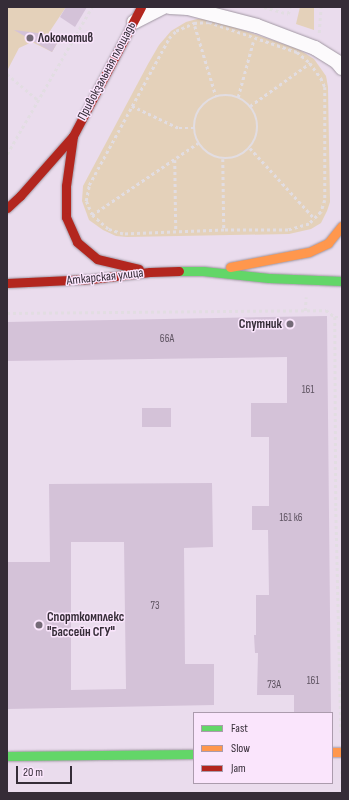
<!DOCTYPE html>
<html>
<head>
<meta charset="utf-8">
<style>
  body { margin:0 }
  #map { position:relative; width:349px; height:800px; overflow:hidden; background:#eadced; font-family:"Sofia Sans Condensed",sans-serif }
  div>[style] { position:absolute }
  .green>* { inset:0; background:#e4d1ba }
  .building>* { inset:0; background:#d4c2d8; transform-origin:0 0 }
  .path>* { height:2.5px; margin-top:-1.25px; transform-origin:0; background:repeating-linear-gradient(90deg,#e2dde2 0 3px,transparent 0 6px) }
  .path>.ring { margin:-1.25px; padding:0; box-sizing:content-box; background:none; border:2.5px solid #e2dde2; border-radius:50% }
  .roads { filter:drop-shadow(0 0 1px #a197a3) drop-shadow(0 0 1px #a197a3) }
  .street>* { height:14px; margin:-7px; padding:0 7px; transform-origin:7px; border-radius:7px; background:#fcfafc }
  .fast>* { height:9px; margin:-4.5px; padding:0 4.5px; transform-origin:4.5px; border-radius:4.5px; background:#63d668 }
  .slow>* { height:9px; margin:-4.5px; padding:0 4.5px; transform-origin:4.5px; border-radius:4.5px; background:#ff974d }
  .jam>* { height:9px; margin:-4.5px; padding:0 4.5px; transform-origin:4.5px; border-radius:4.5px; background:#b3261e }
  .dots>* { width:11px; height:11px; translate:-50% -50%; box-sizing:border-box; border:2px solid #fae5fc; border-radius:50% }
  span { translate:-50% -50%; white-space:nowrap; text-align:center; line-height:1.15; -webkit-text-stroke:3px #fae5fc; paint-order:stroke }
  .number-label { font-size:11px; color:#5f5462 }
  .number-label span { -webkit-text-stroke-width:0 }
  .poi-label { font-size:13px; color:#352c37; font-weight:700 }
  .left { translate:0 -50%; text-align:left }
  .right { translate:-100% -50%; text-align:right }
  .street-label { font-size:13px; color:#352c37 }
  .frame { position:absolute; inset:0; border:8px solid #352c37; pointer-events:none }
  .legend { position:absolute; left:193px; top:712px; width:140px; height:72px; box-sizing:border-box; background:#fae5fc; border:1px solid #ab9bad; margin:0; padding:5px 7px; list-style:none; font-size:12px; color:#352c37 }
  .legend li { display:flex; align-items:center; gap:8px; height:20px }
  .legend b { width:20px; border:1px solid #ab9bad }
  .scale { position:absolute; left:16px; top:766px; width:56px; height:18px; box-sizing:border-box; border:2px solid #352c37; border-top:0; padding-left:5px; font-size:12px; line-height:14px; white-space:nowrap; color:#352c37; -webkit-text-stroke:3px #fae5fc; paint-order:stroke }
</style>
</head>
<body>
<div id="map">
  <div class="green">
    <div style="clip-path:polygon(7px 7px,66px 7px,48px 34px,58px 42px,52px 52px,32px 42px,19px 48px,7px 71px)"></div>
    <div style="clip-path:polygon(300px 7px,314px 7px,314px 30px,296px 24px)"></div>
    <div style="clip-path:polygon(197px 19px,210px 19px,298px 49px,314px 59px,326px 76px,328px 87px,330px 202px,327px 211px,321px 223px,311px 229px,289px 234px,127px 237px,116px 236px,103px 230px,89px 220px,82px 201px,83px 186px,148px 64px,159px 45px,171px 31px,186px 22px)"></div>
  </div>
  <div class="building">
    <div style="clip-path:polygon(66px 7px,87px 7px,75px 27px,60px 17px)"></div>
    <div style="clip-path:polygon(14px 30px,61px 36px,52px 52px)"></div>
    <div style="clip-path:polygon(327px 316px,331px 713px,294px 713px,294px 695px,257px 695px,258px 653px,255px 653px,254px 635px,256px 635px,256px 595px,269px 595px,268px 530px,252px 530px,252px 506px,269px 506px,269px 437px,251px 437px,251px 403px,287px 403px,287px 357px,7px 361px,7px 322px)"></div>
    <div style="left:142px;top:408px;width:29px;height:19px"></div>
    <div style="clip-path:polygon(evenodd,212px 483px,213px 547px,184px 548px,185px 664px,214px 664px,214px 705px,7px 709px,7px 562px,50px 562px,49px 484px,212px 483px,71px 542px,124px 542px,126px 689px,71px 690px,71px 542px)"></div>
  </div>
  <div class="path">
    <div style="left:264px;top:7px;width:25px;rotate:16deg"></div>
    <div style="left:288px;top:14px;width:7px;rotate:-74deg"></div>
    <div style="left:209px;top:22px;width:93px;rotate:18.8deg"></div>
    <div style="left:297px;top:52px;width:17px;rotate:40deg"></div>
    <div style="left:310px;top:63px;width:19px;rotate:54deg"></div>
    <div style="left:321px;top:78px;width:10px;rotate:66deg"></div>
    <div style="left:325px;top:87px;width:113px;rotate:90deg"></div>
    <div style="left:325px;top:200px;width:13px;rotate:108deg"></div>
    <div style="left:321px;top:212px;width:17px;rotate:135deg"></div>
    <div style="left:309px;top:224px;width:22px;rotate:164deg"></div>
    <div style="left:288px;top:230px;width:64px;rotate:180deg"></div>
    <div style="left:224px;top:230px;width:101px;rotate:177.7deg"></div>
    <div style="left:123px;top:234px;width:16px;rotate:-162deg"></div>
    <div style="left:108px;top:229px;width:21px;rotate:-139deg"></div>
    <div style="left:92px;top:215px;width:15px;rotate:-113deg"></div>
    <div style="left:86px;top:201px;width:16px;rotate:-79deg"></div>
    <div style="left:89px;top:185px;width:167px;rotate:-61.4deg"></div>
    <div style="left:169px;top:38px;width:10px;rotate:-45deg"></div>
    <div style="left:176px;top:31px;width:20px;rotate:-24deg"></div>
    <div style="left:194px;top:23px;width:15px;rotate:-4deg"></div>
    <div style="left:195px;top:26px;width:73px;rotate:73.3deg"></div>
    <div style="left:319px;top:33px;width:26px;rotate:-86deg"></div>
    <div style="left:7px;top:74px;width:40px;rotate:40deg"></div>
    <div class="ring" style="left:194px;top:95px;width:61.5px;height:61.5px"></div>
    <div style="left:238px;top:97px;width:57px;rotate:-74.7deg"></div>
    <div style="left:132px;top:106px;width:52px;rotate:25.1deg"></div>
    <div style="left:179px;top:128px;width:15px"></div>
    <div style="left:250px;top:106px;width:74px;rotate:-35.6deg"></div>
    <div style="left:250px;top:148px;width:96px;rotate:47.5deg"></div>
    <div style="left:7px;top:154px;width:170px;rotate:-60deg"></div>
    <div style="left:223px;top:159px;width:71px;rotate:89.2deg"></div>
    <div style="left:175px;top:160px;width:71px;rotate:89.2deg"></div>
    <div style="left:92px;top:215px;width:128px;rotate:-34.2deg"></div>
    <div style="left:305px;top:311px;width:14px;rotate:-86deg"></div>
    <div style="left:7px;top:313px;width:319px;rotate:-0.5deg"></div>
    <div style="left:326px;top:310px;width:11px;rotate:38deg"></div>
    <div style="left:335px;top:317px;width:7px"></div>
    <div style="left:335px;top:317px;width:191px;rotate:89.7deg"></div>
    <div style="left:336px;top:508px;width:226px;rotate:88.7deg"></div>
    <div style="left:342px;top:771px;width:7px;rotate:90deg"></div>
    <div style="left:342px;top:793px;width:10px;rotate:-90deg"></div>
  </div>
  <div class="roads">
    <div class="street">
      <div style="left:170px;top:7px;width:18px;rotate:3deg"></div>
      <div style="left:188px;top:8px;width:71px;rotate:14.6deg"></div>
      <div style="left:257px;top:26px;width:62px;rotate:20.8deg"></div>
      <div style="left:315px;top:48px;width:26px;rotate:32deg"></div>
      <div style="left:337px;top:62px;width:8px;rotate:50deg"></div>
      <div style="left:134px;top:22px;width:34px;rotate:-27deg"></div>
    </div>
    <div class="fast">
      <div style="left:179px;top:271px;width:24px"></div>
      <div style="left:203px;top:271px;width:66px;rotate:6.1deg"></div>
      <div style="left:269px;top:278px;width:73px;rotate:2.4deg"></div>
      <div style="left:7px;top:756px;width:187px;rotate:-0.6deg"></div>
    </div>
    <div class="slow">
      <div style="left:230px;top:267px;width:80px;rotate:-10.8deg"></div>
      <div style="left:309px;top:252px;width:21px;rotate:-25deg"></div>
      <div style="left:328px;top:243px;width:22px;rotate:-51deg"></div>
      <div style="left:332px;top:752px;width:10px"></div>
    </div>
    <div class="jam">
      <div style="left:73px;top:136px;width:50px;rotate:98deg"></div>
      <div style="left:66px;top:186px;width:31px;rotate:90deg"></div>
      <div style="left:66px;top:217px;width:27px;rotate:66deg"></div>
      <div style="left:77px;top:242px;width:26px;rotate:40deg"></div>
      <div style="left:97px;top:259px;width:43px;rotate:13.4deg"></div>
      <div style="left:7px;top:208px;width:18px;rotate:-43deg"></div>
      <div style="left:20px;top:196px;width:80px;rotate:-48.5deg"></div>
      <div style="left:73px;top:136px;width:146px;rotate:-62.2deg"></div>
      <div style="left:7px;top:283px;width:84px;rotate:-2.7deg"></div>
      <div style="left:91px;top:279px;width:59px;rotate:-6.8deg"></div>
      <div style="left:150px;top:272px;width:29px;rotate:-2deg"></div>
    </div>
  </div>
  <div class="dots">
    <div style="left:30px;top:38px;background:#746a77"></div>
    <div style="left:290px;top:324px;background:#746a77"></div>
    <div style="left:39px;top:625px;background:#746a77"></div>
  </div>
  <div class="number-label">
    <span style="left:167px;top:339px">66А</span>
    <span style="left:308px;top:390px">161</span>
    <span style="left:291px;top:518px">161 к6</span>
    <span style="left:155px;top:606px">73</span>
    <span style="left:313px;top:681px">161</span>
    <span style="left:274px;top:685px">73А</span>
  </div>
  <div class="poi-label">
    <span class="left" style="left:38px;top:38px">Локомотив</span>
    <span class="right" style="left:282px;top:324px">Спутник</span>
    <span class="left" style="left:47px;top:625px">Спорткомплекс<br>"Бассейн СГУ"</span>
  </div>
  <div class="street-label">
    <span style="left:107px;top:71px;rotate:-62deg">Привокзальная площадь</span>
    <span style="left:105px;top:277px;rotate:-6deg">Аткарская улица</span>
  </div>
  <div class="frame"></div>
  <ul class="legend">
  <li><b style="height:5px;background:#63d668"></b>Fast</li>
  <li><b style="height:5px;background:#ff974d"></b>Slow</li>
  <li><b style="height:5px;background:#b3261e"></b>Jam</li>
  </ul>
  <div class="scale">20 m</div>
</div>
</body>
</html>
